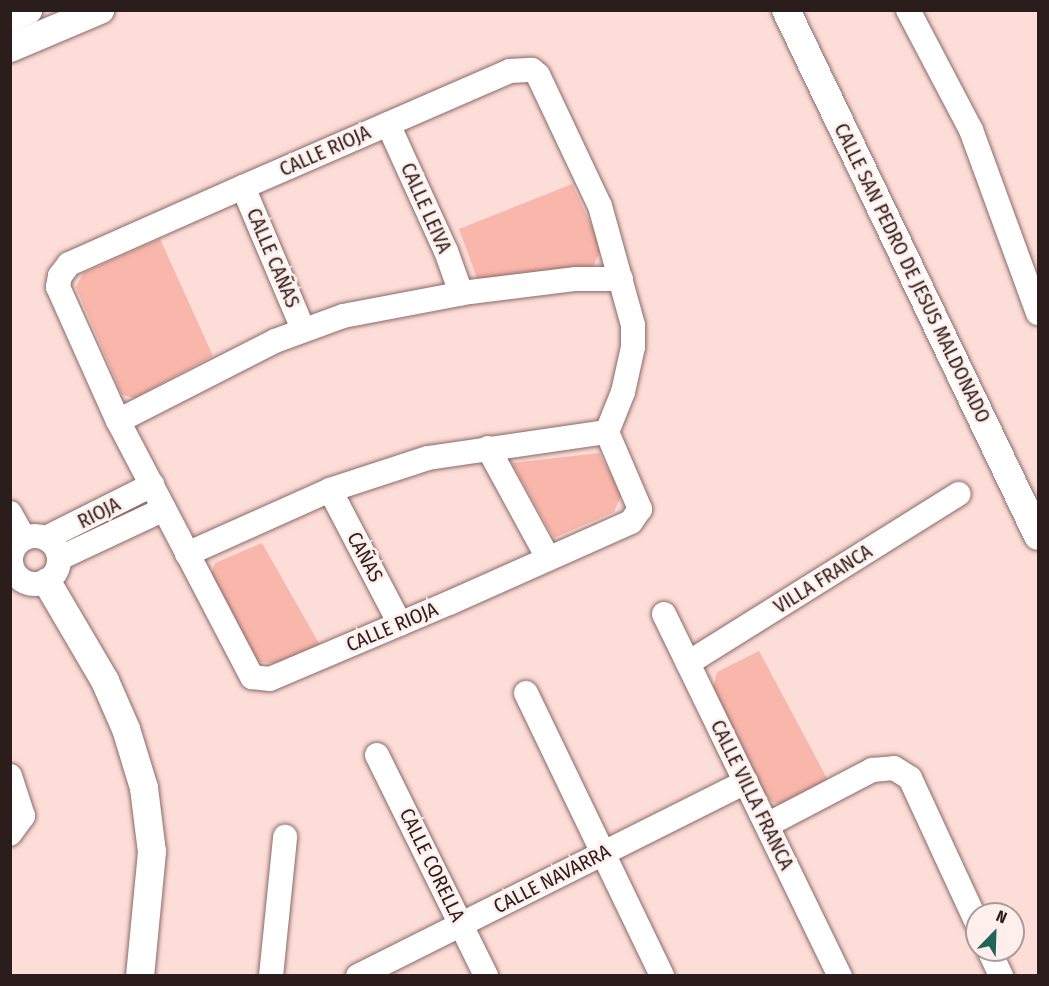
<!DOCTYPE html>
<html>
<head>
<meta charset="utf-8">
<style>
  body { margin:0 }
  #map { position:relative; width:1049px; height:986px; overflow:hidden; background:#fdddd8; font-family:"Fira Sans Condensed",sans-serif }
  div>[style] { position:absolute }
  .green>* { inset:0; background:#f9b6ab }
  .roads { filter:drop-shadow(0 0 2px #8c6964) drop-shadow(0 0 2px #8c6964) }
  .minor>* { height:24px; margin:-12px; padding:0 12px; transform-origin:12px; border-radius:12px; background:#fff }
  .minor>.ring { margin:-12px; padding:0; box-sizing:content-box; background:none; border:24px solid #fff; border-radius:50% }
  .tertiary>* { height:28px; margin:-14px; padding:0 14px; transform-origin:14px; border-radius:14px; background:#fff }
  span { translate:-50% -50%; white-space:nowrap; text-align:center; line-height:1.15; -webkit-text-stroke:5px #ffefec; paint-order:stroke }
  .street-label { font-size:20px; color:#2b1d1b }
  .frame { position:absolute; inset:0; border:12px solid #2b1d1b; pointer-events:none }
  .north { position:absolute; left:965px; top:902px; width:60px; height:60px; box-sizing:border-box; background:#ffefec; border:2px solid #aa9b98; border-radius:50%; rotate:23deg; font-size:16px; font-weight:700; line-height:24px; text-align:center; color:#2b1d1b }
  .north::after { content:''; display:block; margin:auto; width:21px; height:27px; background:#1f6559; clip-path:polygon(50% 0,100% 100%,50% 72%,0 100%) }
</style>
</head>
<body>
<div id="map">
  <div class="green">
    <div style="clip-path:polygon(572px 184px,602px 248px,593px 266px,478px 281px,459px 229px)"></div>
    <div style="clip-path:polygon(160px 239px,213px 356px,135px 398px,122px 395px,76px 287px,83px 273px)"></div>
    <div style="clip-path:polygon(599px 453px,622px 494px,614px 512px,554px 538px,512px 463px)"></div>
    <div style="clip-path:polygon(262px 543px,320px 645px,280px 664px,253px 661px,211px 575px,215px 563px)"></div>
    <div style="clip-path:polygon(759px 651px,829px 782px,785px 805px,772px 802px,764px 793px,713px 688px,717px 672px)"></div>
  </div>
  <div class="roads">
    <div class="minor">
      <div style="left:908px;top:10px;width:136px;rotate:62.3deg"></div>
      <div style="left:971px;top:130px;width:195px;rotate:69.9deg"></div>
      <div style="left:532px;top:70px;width:8px;rotate:40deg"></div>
      <div style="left:538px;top:75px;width:145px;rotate:64.7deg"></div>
      <div style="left:600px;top:206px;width:123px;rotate:74.5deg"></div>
      <div style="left:633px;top:325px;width:22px;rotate:90deg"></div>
      <div style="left:633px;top:347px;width:46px;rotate:102.5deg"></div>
      <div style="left:623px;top:392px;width:43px;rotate:111.8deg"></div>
      <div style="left:607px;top:432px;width:84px;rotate:66.8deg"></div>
      <div style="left:640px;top:509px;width:16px;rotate:125deg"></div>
      <div style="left:631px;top:522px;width:199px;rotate:156deg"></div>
      <div style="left:449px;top:603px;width:194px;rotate:157deg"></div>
      <div style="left:270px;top:679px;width:18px;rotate:-174deg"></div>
      <div style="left:252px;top:677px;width:289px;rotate:-117.6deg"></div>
      <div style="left:118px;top:421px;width:147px;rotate:-114.1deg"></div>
      <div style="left:58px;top:287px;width:11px;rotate:-80deg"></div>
      <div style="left:60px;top:276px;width:15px;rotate:-53deg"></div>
      <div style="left:69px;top:264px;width:190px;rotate:-23.9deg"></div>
      <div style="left:243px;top:187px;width:291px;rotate:-23.5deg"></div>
      <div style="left:510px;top:71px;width:22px;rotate:-3deg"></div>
      <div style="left:388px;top:124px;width:140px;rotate:65.5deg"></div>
      <div style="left:446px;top:251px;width:45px;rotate:70.3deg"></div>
      <div style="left:243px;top:187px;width:154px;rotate:67.1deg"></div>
      <div style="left:118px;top:421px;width:176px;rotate:-27deg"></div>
      <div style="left:275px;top:341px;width:72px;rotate:-20.2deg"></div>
      <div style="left:343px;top:316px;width:129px;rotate:-10.7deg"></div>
      <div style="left:470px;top:292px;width:107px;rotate:-7deg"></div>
      <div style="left:576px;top:279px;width:45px"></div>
      <div style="left:488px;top:448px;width:123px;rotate:61.4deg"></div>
      <div style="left:330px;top:490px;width:151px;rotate:62.4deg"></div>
      <div style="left:10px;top:513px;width:29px;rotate:61deg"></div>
      <div class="ring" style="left:11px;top:536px;width:24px;height:24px"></div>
      <div style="left:46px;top:538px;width:119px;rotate:-26.6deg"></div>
      <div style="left:187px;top:554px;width:157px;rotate:-24.1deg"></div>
      <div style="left:330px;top:490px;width:103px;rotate:-18.1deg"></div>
      <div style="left:428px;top:458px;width:181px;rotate:-8.3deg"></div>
      <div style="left:60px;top:558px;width:115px;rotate:-25.2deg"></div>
      <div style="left:664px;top:614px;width:403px;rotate:64.1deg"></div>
      <div style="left:688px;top:663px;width:319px;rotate:-32deg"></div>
      <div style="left:526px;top:693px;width:314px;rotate:64.3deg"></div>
      <div style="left:377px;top:755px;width:246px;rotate:63.7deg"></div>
      <div style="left:10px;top:776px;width:42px;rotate:72deg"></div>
      <div style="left:23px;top:816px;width:22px;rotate:126deg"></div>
      <div style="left:767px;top:825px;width:119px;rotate:-27.6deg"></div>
      <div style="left:872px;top:770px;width:22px;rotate:-5deg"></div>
      <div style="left:894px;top:768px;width:19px;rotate:32deg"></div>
      <div style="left:910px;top:778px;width:160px;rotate:65.2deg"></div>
      <div style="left:989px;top:950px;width:29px;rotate:65deg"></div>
      <div style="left:271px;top:976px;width:140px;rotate:-84.2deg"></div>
      <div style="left:358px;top:976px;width:434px;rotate:-26.6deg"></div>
    </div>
    <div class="tertiary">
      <div style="left:786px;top:10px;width:583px;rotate:64.4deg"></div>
      <div style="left:10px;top:18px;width:20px;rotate:-24deg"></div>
      <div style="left:10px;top:48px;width:98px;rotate:-22.9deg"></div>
      <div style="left:47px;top:582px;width:115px;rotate:59.6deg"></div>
      <div style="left:105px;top:681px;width:52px;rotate:66.4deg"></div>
      <div style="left:126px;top:729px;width:62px;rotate:73deg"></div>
      <div style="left:144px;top:788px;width:64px;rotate:82.9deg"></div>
      <div style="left:152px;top:852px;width:125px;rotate:95.5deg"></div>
    </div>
  </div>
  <div class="street-label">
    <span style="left:325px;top:151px;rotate:-24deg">CALLE RIOJA</span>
    <span style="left:426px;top:208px;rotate:66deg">CALLE LEIVA</span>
    <span style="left:273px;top:258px;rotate:67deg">CALLE CAÑAS</span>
    <span style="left:912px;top:273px;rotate:64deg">CALLE SAN PEDRO DE JESUS MALDONADO</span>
    <span style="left:99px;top:513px;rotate:-27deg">RIOJA</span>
    <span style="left:365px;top:557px;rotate:62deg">CAÑAS</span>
    <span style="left:823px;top:579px;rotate:-32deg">VILLA FRANCA</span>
    <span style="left:392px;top:627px;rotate:-23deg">CALLE RIOJA</span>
    <span style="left:752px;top:795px;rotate:64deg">CALLE VILLA FRANCA</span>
    <span style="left:432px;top:865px;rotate:64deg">CALLE CORELLA</span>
    <span style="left:552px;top:879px;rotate:-27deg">CALLE NAVARRA</span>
  </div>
  <div class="frame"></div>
  <div class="north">N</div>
</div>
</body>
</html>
